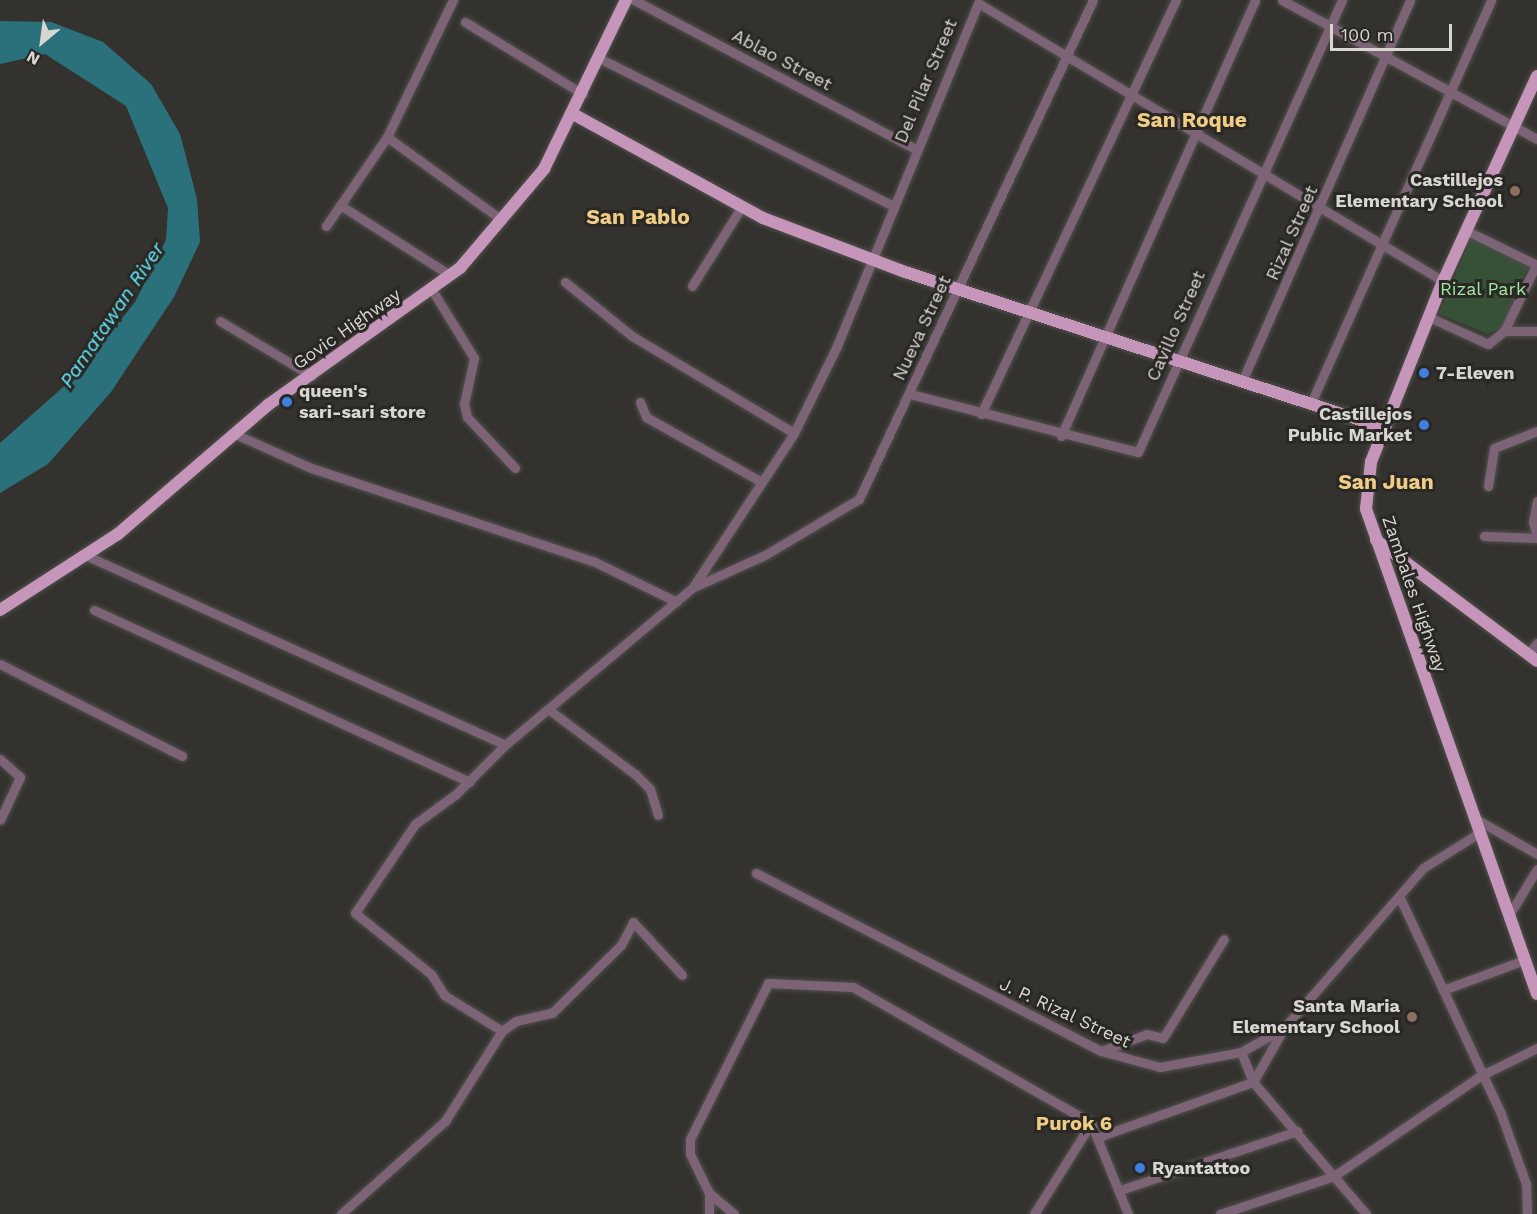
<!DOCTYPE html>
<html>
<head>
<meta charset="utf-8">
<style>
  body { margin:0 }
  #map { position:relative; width:1537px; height:1214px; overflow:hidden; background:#34322e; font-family:"Work Sans",sans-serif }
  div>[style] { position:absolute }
  .green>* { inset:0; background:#365136 }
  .water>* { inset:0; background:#2a717c }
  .roads { filter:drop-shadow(0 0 2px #51504c) drop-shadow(0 0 2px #51504c) }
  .minor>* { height:9px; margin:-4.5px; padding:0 4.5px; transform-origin:4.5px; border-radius:4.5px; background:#7c6476 }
  .major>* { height:12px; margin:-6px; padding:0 6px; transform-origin:6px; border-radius:6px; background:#c595ba }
  .dots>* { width:16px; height:16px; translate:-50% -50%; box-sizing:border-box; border:3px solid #2a2824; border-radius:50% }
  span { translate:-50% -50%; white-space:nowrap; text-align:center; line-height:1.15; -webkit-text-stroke:6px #2a2824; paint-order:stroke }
  .street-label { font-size:18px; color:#d7d6d3 }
  .poi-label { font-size:18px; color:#d7d6d3; font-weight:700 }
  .right { translate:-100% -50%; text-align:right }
  .left { translate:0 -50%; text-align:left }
  .park-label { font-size:18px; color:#9fe6a0 }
  .water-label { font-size:20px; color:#61e7fb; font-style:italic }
  .neighbourhood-label { font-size:20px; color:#f0cd84; font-weight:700 }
  .quarter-label { font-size:21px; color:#f0cd84; font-weight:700 }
  .north { position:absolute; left:12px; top:12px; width:60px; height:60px; -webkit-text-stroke:4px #2a2824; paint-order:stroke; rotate:209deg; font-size:16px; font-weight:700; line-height:24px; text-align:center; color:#d7d6d3 }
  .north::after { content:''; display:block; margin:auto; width:21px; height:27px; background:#d7d6d3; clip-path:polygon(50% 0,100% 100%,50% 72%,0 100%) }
  .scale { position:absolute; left:1330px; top:24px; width:122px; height:27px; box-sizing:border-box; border:3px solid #d7d6d3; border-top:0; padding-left:8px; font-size:18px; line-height:21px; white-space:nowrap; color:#d7d6d3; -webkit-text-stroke:4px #2a2824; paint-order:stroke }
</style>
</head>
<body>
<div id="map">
  <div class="green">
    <div style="clip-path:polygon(1472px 235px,1530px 263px,1501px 328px,1487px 334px,1439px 314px)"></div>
  </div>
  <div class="water">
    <div style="clip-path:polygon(0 21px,51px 22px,103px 42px,151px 84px,180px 134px,197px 199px,200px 242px,174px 297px,111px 392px,48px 464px,0 493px,0 443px,79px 373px,135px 302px,166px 240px,168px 208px,126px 106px,45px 54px,0 64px)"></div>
  </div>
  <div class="roads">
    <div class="minor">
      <div style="left:634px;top:0;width:318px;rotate:27.9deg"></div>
      <div style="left:1282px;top:0;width:290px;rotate:28.6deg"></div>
      <div style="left:465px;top:22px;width:138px;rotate:31.4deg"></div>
      <div style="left:599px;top:58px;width:329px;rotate:26.7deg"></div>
      <div style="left:387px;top:137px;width:142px;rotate:35.8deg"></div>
      <div style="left:340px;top:205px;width:130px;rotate:32.5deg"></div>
      <div style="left:326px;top:226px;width:108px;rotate:-55.6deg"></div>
      <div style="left:387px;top:137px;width:152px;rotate:-64.3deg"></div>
      <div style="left:1465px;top:230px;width:80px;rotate:25.9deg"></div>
      <div style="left:565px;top:282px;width:86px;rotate:38.9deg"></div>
      <div style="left:632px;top:336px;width:189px;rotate:30.9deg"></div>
      <div style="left:692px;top:286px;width:94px;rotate:-58deg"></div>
      <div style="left:432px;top:290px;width:80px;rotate:58.3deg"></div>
      <div style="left:474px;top:358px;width:47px;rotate:102.3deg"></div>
      <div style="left:464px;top:404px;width:13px;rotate:77deg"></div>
      <div style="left:467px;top:417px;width:70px;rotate:46.7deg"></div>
      <div style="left:1429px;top:317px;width:65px;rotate:24.6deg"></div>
      <div style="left:1488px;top:344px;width:21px;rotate:-39deg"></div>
      <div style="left:1504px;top:331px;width:73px;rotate:-64.1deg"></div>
      <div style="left:220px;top:321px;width:107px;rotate:30.9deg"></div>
      <div style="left:1504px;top:331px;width:33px"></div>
      <div style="left:1243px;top:379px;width:414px;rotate:-66.2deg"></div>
      <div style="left:910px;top:394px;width:235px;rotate:14.3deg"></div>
      <div style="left:1138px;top:452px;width:496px;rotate:-65.7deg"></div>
      <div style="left:640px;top:402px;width:16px;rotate:68deg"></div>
      <div style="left:646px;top:417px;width:133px;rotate:29.3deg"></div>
      <div style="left:1311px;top:403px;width:441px;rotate:-65.9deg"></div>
      <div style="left:981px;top:414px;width:458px;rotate:-64.8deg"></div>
      <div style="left:235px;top:434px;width:83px;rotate:24.1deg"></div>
      <div style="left:311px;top:468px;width:297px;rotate:18.3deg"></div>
      <div style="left:593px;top:561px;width:93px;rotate:26deg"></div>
      <div style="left:1061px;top:436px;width:477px;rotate:-66deg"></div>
      <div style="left:1488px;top:486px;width:38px;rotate:-81deg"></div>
      <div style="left:1494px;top:448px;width:46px;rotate:-21.6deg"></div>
      <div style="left:1537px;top:501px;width:21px;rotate:101deg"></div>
      <div style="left:1533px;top:522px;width:15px;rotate:74deg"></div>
      <div style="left:1484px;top:536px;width:53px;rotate:2.2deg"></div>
      <div style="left:85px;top:555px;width:461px;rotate:24.3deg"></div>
      <div style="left:505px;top:745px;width:246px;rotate:-40deg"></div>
      <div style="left:693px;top:587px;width:184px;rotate:-56.7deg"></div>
      <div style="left:794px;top:433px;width:95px;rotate:-63.7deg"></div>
      <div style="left:836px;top:348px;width:373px;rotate:-67.6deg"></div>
      <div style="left:978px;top:3px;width:542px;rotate:30.87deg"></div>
      <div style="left:694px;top:587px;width:78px;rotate:-24.3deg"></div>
      <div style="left:765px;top:555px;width:109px;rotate:-30.8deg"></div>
      <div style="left:859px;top:499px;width:551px;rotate:-64.88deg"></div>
      <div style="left:94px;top:610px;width:413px;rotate:24.6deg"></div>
      <div style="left:1528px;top:655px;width:15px;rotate:-53deg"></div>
      <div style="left:0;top:664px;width:204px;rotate:26.8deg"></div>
      <div style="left:548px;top:709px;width:109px;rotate:36.8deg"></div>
      <div style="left:635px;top:774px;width:21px;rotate:45deg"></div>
      <div style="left:650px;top:789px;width:27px;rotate:73deg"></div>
      <div style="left:505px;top:745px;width:69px;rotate:135deg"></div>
      <div style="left:456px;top:794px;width:51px;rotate:143.8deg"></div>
      <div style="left:415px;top:824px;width:107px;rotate:124deg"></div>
      <div style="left:355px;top:913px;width:97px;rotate:38.8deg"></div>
      <div style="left:431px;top:974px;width:25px;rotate:58deg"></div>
      <div style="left:444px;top:995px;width:68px;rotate:31.8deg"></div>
      <div style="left:502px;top:1031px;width:17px;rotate:-36deg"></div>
      <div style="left:516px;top:1021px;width:37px;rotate:-13deg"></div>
      <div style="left:552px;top:1013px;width:97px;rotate:-44.6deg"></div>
      <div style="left:621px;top:945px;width:26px;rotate:-62deg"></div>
      <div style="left:633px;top:922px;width:72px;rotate:47.2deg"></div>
      <div style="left:0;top:759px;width:27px;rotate:42deg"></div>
      <div style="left:20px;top:777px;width:47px;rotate:114.9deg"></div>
      <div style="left:1474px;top:818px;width:73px;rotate:29.7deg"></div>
      <div style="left:756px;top:873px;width:388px;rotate:27.3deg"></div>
      <div style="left:1101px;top:1051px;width:61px;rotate:15.2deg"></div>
      <div style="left:1160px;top:1067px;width:82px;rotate:-10.5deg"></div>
      <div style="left:1241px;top:1052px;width:49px;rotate:-29.2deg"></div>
      <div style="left:1284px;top:1028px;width:212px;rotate:-49deg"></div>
      <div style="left:1423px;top:868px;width:66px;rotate:-32deg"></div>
      <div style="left:1400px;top:898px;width:238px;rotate:64.9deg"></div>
      <div style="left:1501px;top:1114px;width:74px;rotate:70.3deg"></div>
      <div style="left:1526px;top:1184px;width:30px;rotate:88deg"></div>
      <div style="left:1508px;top:917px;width:56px;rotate:-58.9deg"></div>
      <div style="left:1443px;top:990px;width:86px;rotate:-20.3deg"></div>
      <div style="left:1101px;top:1051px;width:49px;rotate:-20.3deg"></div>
      <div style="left:1147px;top:1034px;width:16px;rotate:14deg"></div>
      <div style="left:1163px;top:1038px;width:116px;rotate:-58.4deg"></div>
      <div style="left:1241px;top:1052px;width:32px;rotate:68deg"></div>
      <div style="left:1253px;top:1082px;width:62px;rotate:-60.1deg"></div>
      <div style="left:1101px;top:1136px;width:161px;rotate:-19.6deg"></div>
      <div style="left:1253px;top:1082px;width:174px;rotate:49.4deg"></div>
      <div style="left:1120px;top:1190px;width:187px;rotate:-18.4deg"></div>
      <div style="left:341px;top:1214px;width:140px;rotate:-41.8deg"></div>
      <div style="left:445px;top:1121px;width:107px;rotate:-57.7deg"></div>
      <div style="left:709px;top:1214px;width:21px;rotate:-90deg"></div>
      <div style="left:734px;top:1214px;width:33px;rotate:-140deg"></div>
      <div style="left:709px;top:1193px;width:43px;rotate:-116deg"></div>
      <div style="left:690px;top:1154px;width:15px;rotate:-90deg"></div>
      <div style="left:690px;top:1139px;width:174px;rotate:-63.4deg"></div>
      <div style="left:768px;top:983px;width:85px;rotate:2.7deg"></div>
      <div style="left:853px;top:987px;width:274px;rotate:29.7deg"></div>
      <div style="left:1091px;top:1123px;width:98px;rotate:67.9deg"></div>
      <div style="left:1034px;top:1214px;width:107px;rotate:-57.9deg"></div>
      <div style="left:1220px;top:1214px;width:120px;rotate:-18.4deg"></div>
      <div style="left:1334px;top:1176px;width:177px;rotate:-34.4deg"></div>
      <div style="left:1480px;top:1076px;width:64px;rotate:-26.2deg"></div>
    </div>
    <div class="major">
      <div style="left:1537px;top:76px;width:226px;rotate:114.6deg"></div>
      <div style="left:1443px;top:281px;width:195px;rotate:111.7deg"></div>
      <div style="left:1371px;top:462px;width:47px;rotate:96.1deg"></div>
      <div style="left:1366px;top:509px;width:514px;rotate:70.58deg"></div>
      <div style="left:573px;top:114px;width:217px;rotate:28.7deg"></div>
      <div style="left:763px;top:218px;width:152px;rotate:20.8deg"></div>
      <div style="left:905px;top:272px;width:505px;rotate:18deg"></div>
      <div style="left:1376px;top:540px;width:201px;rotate:36.9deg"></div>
      <div style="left:0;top:610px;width:140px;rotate:-32.8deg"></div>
      <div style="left:118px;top:534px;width:198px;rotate:-40.7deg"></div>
      <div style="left:268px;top:405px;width:236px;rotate:-35.5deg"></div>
      <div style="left:460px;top:268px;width:130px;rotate:-49.7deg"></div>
      <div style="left:544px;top:169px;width:188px;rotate:-64.1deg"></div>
    </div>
  </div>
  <div class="dots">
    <div style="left:1515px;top:191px;background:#8d6e63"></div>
    <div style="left:1424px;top:373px;background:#3f7fe0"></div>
    <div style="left:287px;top:402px;background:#3f7fe0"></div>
    <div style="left:1424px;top:425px;background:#3f7fe0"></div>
    <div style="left:1412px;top:1017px;background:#8d6e63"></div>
    <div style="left:1140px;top:1168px;background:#3f7fe0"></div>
  </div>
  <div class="street-label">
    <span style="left:782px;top:60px;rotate:28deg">Ablao Street</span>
    <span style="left:926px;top:81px;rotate:-67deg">Del Pilar Street</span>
    <span style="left:1292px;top:233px;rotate:-66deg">Rizal Street</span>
    <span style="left:1176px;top:326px;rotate:-66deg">Cavillo Street</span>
    <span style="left:922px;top:328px;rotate:-65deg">Nueva Street</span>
    <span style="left:347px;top:329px;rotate:-35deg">Govic Highway</span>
    <span style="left:1414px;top:594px;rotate:71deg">Zambales Highway</span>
    <span style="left:1065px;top:1013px;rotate:25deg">J. P. Rizal Street</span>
  </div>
  <div class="poi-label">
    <span class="right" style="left:1503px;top:191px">Castillejos<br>Elementary School</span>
    <span class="left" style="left:1436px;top:373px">7-Eleven</span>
    <span class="left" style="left:299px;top:402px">queen's<br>sari-sari store</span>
    <span class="right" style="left:1412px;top:425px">Castillejos<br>Public Market</span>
    <span class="right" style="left:1400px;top:1017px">Santa Maria<br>Elementary School</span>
    <span class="left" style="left:1152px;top:1168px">Ryantattoo</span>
  </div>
  <div class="park-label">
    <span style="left:1483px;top:289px">Rizal Park</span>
  </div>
  <div class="water-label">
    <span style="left:112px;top:315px;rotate:-56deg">Pamatawan River</span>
  </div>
  <div class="neighbourhood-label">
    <span style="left:1074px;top:1123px">Purok 6</span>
  </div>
  <div class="quarter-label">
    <span style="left:1192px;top:120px">San Roque</span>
    <span style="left:638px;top:217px">San Pablo</span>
    <span style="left:1386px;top:482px">San Juan</span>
  </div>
  <div class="north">N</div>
  <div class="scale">100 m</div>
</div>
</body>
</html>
